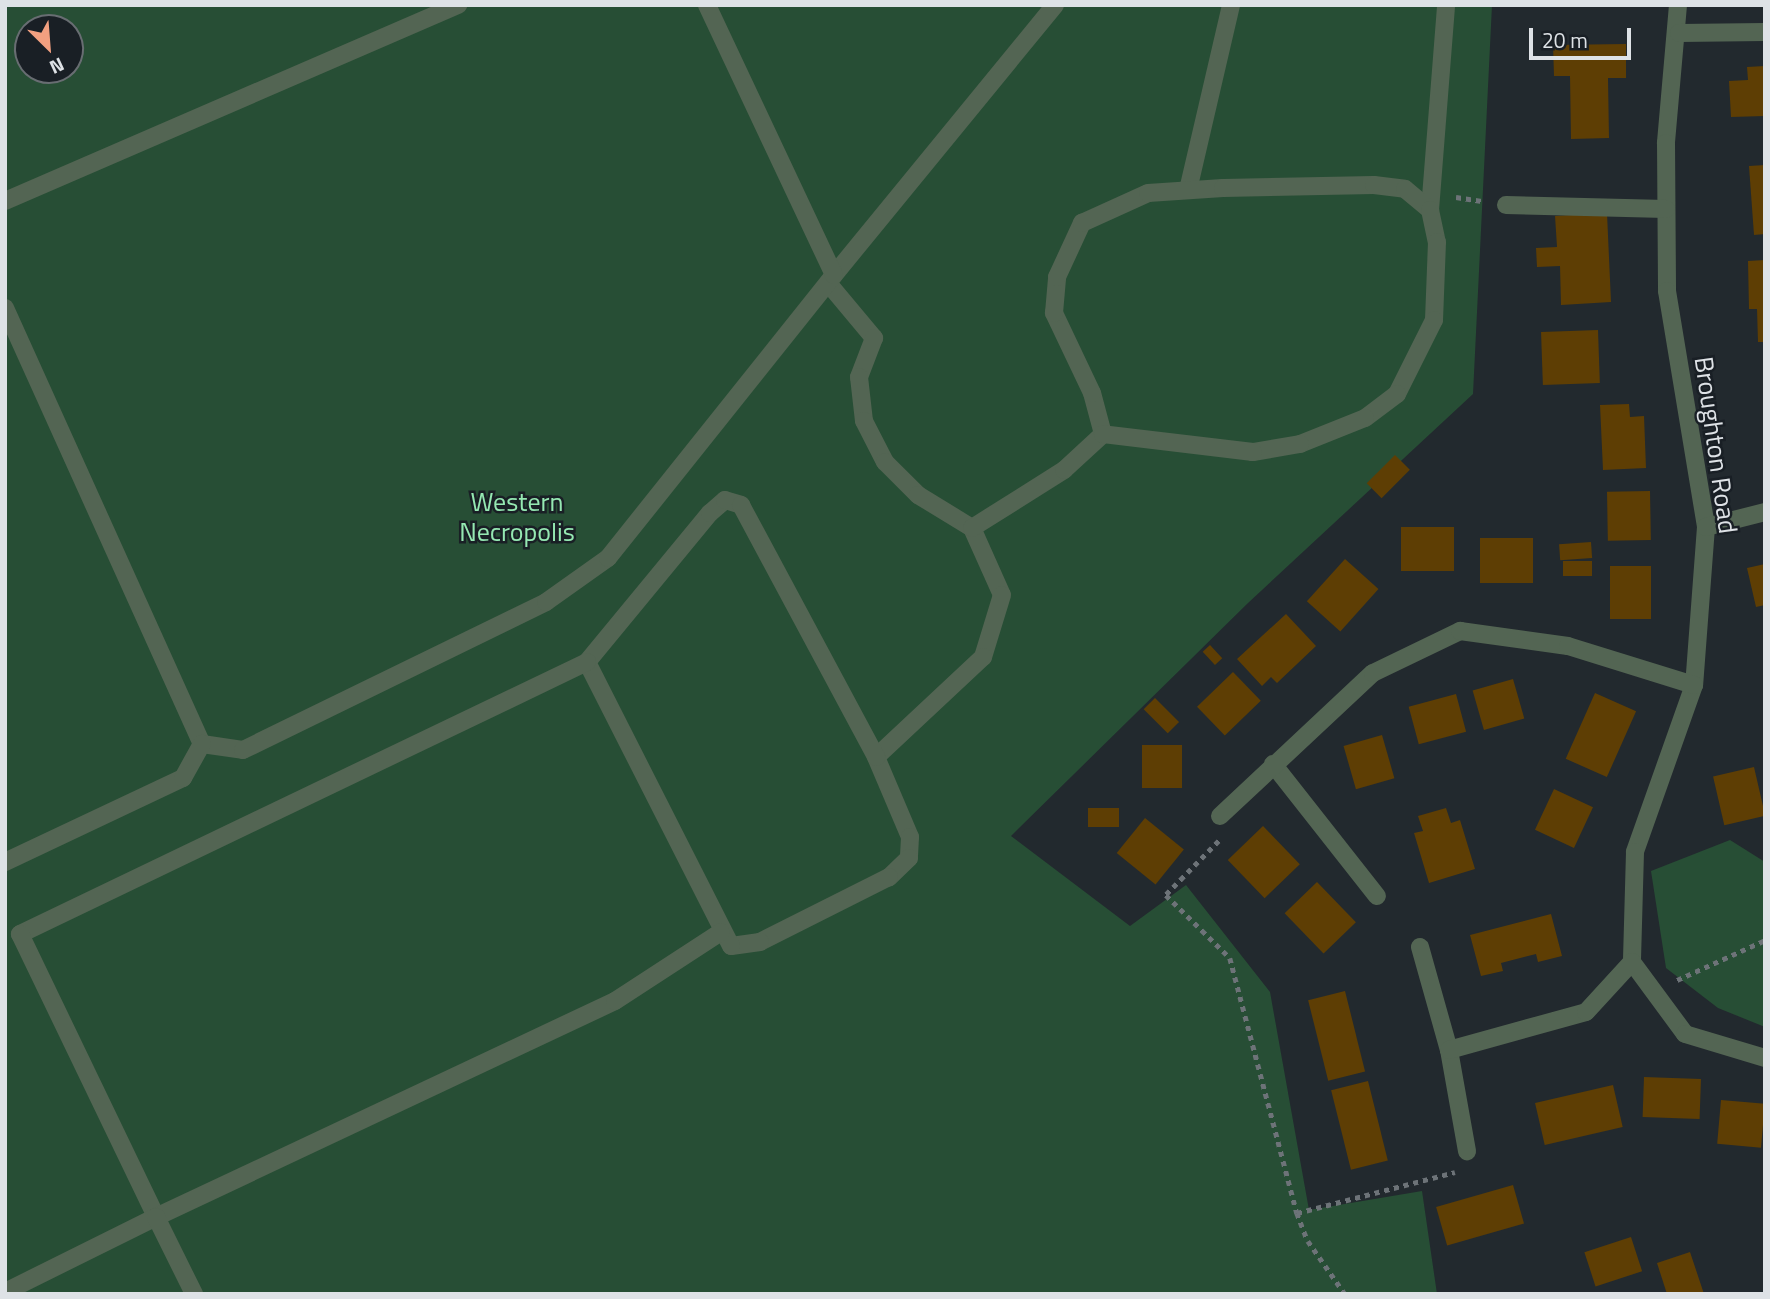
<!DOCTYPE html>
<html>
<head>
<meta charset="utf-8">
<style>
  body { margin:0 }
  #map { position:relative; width:1770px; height:1299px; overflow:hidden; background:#22292e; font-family:"Titillium Web",sans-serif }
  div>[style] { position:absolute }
  .green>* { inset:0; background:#274e35 }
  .building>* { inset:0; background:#5e3e04; transform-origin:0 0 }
  .path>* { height:4.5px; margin-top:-2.25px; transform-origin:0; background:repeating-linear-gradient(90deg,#6d7378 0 5px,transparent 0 10px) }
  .minor>* { height:18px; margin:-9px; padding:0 9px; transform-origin:9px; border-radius:9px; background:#536553 }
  span { translate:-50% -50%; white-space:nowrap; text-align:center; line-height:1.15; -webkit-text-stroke:5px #191f25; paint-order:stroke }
  .street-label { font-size:26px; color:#dee2e6 }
  .park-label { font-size:26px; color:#95e8b2 }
  .frame { position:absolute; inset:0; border:7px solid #dee2e6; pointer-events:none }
  .north { position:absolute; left:14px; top:14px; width:70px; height:70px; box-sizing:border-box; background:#191f25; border:2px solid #686d72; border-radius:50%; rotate:155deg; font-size:19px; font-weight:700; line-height:28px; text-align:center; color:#dee2e6 }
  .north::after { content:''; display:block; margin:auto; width:24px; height:32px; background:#f2a080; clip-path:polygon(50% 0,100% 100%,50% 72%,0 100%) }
  .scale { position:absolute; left:1529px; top:28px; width:102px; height:32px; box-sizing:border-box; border:4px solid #dee2e6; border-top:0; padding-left:9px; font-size:21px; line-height:24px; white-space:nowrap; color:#dee2e6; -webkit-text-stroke:5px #191f25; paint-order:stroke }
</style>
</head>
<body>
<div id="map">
  <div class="green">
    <div style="clip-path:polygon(evenodd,5px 5px,1492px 5px,1473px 394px,1248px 603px,1011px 836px,1130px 926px,1186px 885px,1270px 992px,1309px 1210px,1422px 1191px,1437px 1294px,5px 1294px,5px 5px,28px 28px,70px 28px,70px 70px,28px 70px,28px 28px)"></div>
    <div style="clip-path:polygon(1730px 840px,1765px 862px,1765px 1027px,1718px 1008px,1666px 968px,1651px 871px)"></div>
  </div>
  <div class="building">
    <div style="clip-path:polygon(1626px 44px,1626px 78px,1608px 78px,1609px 138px,1571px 139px,1570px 76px,1554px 76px,1553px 45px)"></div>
    <div style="clip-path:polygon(1765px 66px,1765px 116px,1731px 117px,1729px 81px,1748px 80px,1747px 67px)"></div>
    <div style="clip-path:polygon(1765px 165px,1765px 234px,1754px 235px,1749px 166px)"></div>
    <div style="clip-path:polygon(1607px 213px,1611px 302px,1561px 305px,1560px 266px,1537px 267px,1536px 248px,1557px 247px,1555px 216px)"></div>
    <div style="clip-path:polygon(1765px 260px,1765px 342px,1758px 342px,1757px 309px,1749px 309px,1748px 261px)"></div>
    <div style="left:1598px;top:330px;width:53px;height:57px;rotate:88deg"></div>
    <div style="clip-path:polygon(1629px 404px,1630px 417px,1644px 416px,1646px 468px,1603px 470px,1600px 405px)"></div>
    <div style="left:1395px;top:455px;width:21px;height:40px;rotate:45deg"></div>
    <div style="left:1650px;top:491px;width:49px;height:43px;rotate:89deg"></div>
    <div style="left:1401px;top:527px;width:53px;height:44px"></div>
    <div style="left:1480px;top:538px;width:53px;height:45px"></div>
    <div style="left:1591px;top:542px;width:16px;height:32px;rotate:86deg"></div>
    <div style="left:1345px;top:559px;width:45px;height:57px;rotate:42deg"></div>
    <div style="left:1563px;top:561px;width:29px;height:15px"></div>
    <div style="clip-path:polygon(1765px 564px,1765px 605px,1756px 607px,1747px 568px)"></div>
    <div style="left:1610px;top:566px;width:41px;height:53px"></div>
    <div style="clip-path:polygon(1286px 614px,1316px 646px,1277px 683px,1271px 677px,1262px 686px,1237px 659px)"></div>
    <div style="left:1210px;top:645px;width:18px;height:10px;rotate:47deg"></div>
    <div style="left:1233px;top:672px;width:40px;height:50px;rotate:46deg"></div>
    <div style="left:1513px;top:679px;width:41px;height:42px;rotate:74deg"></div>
    <div style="left:1595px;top:693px;width:45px;height:72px;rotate:24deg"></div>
    <div style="left:1456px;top:694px;width:39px;height:49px;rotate:75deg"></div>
    <div style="left:1155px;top:698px;width:34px;height:16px;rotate:45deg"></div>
    <div style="left:1382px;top:735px;width:45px;height:40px;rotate:74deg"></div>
    <div style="left:1142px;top:745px;width:40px;height:43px"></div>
    <div style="left:1754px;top:767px;width:50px;height:42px;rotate:77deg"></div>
    <div style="left:1554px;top:789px;width:43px;height:45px;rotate:25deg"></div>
    <div style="left:1088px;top:808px;width:31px;height:19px"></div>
    <div style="clip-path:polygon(1446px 808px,1451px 823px,1460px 820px,1475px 869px,1429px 883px,1414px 833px,1423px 831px,1418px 816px)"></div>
    <div style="left:1145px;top:818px;width:50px;height:45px;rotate:39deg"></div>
    <div style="left:1263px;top:826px;width:53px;height:49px;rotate:46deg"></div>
    <div style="left:1317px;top:882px;width:56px;height:45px;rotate:46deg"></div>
    <div style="clip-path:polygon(1551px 914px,1562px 956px,1538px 962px,1536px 954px,1501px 963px,1503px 971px,1481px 976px,1470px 935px)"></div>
    <div style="left:1345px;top:991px;width:83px;height:38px;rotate:76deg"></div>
    <div style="left:1644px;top:1077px;width:57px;height:40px;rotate:2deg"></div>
    <div style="left:1368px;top:1081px;width:82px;height:38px;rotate:76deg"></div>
    <div style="left:1613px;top:1085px;width:43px;height:80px;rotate:77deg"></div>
    <div style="left:1721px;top:1100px;width:44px;height:44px;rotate:5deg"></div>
    <div style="left:1513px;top:1185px;width:40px;height:80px;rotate:74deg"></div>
    <div style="left:1631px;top:1237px;width:36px;height:49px;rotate:72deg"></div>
    <div style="clip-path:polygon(1690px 1252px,1704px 1294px,1667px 1294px,1657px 1263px)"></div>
  </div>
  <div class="path">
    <div style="left:1456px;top:197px;width:26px;rotate:9deg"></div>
    <div style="left:1219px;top:841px;width:76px;rotate:134.5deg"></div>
    <div style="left:1166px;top:895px;width:90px;rotate:44.5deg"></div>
    <div style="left:1230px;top:958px;width:264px;rotate:75.3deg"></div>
    <div style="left:1297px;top:1213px;width:30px;rotate:69deg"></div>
    <div style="left:1308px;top:1241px;width:65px;rotate:55.1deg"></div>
    <div style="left:1677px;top:980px;width:97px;rotate:-24.4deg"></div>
    <div style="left:1297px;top:1213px;width:163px;rotate:-14.5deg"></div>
  </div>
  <div class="minor">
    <div style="left:1678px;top:5px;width:139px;rotate:95deg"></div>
    <div style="left:1666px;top:143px;width:148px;rotate:89.6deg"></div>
    <div style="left:1667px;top:291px;width:239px;rotate:80.6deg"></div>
    <div style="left:1706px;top:527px;width:158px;rotate:94.3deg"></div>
    <div style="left:1694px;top:685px;width:177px;rotate:109.5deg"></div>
    <div style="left:1635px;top:852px;width:110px;rotate:91.6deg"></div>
    <div style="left:1632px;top:962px;width:89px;rotate:53.6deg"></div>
    <div style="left:1685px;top:1034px;width:84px;rotate:16.7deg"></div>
    <div style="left:1679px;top:33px;width:86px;rotate:-0.7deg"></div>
    <div style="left:1188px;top:190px;width:190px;rotate:-76.9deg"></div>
    <div style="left:5px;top:201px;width:494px;rotate:-23.4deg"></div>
    <div style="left:1506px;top:205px;width:160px;rotate:1.4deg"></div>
    <div style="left:1430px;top:210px;width:206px;rotate:-85.5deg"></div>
    <div style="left:834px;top:275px;width:349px;rotate:-50.7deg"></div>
    <div style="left:828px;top:283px;width:72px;rotate:50.1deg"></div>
    <div style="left:874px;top:338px;width:42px;rotate:111deg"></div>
    <div style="left:859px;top:377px;width:44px;rotate:83.5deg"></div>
    <div style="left:864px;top:421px;width:46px;rotate:62.9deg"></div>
    <div style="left:885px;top:462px;width:47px;rotate:45deg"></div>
    <div style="left:918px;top:495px;width:63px;rotate:31.4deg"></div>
    <div style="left:972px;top:528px;width:73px;rotate:65.9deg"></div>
    <div style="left:1002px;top:595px;width:65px;rotate:107deg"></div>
    <div style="left:983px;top:657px;width:146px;rotate:136.9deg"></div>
    <div style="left:876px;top:757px;width:87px;rotate:67deg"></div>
    <div style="left:910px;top:837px;width:21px;rotate:93deg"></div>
    <div style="left:909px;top:858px;width:28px;rotate:136deg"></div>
    <div style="left:889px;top:877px;width:144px;rotate:153.3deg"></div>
    <div style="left:760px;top:942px;width:29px;rotate:172deg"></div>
    <div style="left:731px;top:946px;width:318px;rotate:-116.9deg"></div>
    <div style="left:587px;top:662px;width:193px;rotate:-50.5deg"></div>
    <div style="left:710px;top:513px;width:20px;rotate:-41deg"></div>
    <div style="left:725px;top:500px;width:17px;rotate:17deg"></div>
    <div style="left:741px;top:505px;width:286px;rotate:61.8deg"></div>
    <div style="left:5px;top:308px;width:478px;rotate:65.7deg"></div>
    <div style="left:202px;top:744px;width:41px;rotate:8.3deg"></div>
    <div style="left:243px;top:750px;width:337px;rotate:-26deg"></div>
    <div style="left:546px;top:602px;width:76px;rotate:-35.4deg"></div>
    <div style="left:608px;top:558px;width:362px;rotate:-51.4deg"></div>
    <div style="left:834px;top:275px;width:298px;rotate:-115.2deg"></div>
    <div style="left:1706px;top:527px;width:61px;rotate:-14.3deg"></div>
    <div style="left:972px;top:528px;width:109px;rotate:-32.2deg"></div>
    <div style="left:1064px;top:470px;width:53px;rotate:-42.7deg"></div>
    <div style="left:1103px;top:434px;width:42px;rotate:-105deg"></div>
    <div style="left:1092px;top:393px;width:89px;rotate:-115.4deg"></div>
    <div style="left:1054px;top:313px;width:36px;rotate:-85deg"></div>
    <div style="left:1057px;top:277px;width:60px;rotate:-65.2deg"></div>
    <div style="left:1082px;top:223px;width:72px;rotate:-24.4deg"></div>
    <div style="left:1148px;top:193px;width:75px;rotate:-3.8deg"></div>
    <div style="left:1223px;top:188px;width:151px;rotate:-1.1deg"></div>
    <div style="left:1374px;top:185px;width:31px;rotate:7deg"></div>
    <div style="left:1405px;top:189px;width:33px;rotate:40deg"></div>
    <div style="left:1430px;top:210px;width:33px;rotate:78deg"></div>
    <div style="left:1437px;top:242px;width:78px;rotate:92.2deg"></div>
    <div style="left:1434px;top:320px;width:83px;rotate:116.6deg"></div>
    <div style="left:1397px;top:394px;width:40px;rotate:143deg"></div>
    <div style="left:1365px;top:418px;width:70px;rotate:158.2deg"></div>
    <div style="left:1300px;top:444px;width:48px;rotate:170.3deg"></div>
    <div style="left:1253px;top:452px;width:151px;rotate:-173.2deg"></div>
    <div style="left:587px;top:662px;width:629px;rotate:154.37deg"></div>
    <div style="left:20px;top:934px;width:314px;rotate:64.3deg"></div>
    <div style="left:156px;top:1217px;width:507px;rotate:-25.2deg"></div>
    <div style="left:615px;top:1001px;width:126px;rotate:-33.1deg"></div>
    <div style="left:1273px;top:764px;width:168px;rotate:51.8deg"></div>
    <div style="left:1220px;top:816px;width:209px;rotate:-43.1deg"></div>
    <div style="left:1373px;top:673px;width:97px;rotate:-25.8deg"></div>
    <div style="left:1460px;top:631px;width:109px;rotate:7.9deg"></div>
    <div style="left:1568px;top:646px;width:132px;rotate:17.2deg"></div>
    <div style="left:5px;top:862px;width:197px;rotate:-25.3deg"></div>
    <div style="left:183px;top:778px;width:39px;rotate:-61deg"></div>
    <div style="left:1420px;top:947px;width:107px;rotate:74.3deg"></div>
    <div style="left:1449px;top:1050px;width:103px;rotate:79.9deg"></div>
    <div style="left:1449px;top:1050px;width:142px;rotate:-15.5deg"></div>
    <div style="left:1586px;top:1012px;width:68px;rotate:-47.4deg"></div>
    <div style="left:5px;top:1292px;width:169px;rotate:-26.4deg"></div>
    <div style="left:156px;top:1217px;width:86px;rotate:63.7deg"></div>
  </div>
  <div class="street-label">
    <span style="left:1716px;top:445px;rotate:82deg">Broughton Road</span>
  </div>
  <div class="park-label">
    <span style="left:517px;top:517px">Western<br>Necropolis</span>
  </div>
  <div class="frame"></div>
  <div class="north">N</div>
  <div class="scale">20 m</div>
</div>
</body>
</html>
